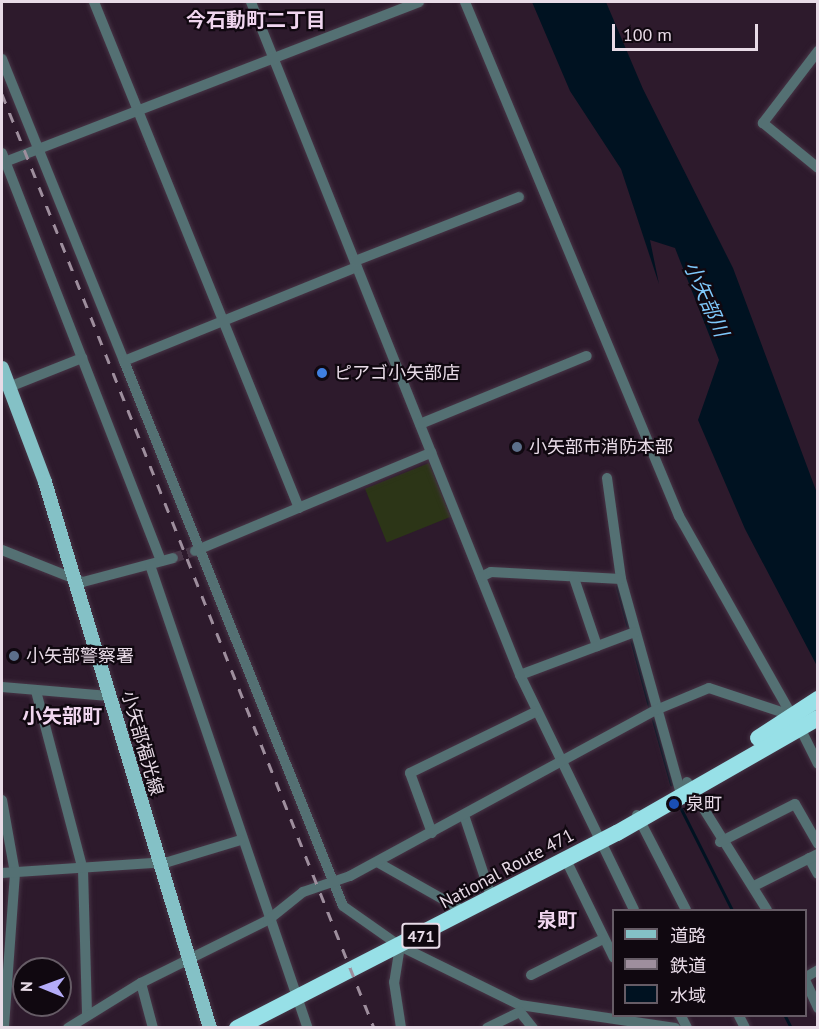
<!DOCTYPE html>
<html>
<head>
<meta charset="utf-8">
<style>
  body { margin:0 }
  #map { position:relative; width:819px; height:1029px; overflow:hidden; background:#2d1a2c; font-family:"PT Sans","Noto Sans JP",sans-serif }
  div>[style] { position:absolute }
  .green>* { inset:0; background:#2c3517; transform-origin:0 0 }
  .water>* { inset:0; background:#001221 }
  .stream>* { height:3px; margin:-1.5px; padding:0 1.5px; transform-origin:1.5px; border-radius:1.5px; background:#001221 }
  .minor-tunnel>* { height:10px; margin-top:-5px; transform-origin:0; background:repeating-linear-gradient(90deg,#493748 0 10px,transparent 0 15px) }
  .roads { filter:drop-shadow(0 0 2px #473546) drop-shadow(0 0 2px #473546) }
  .minor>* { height:10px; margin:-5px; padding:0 5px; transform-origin:5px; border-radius:5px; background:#547073 }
  .major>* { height:14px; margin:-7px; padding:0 7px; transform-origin:7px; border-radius:7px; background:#84c1c6 }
  .highway>* { height:16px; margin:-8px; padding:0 8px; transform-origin:8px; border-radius:8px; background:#97e0e7 }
  .rail>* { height:3px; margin-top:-1.5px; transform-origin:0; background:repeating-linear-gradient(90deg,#9e8e9d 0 10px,transparent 0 20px) }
  .dots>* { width:16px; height:16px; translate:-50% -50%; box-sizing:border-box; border:3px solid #100810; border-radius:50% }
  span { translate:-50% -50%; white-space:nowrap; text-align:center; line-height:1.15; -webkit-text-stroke:4.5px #100810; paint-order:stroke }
  .shield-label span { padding:2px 4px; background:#100810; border:2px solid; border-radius:4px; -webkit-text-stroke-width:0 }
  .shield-label { font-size:16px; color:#e8dbe7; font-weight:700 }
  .poi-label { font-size:18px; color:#e8dbe7 }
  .left { translate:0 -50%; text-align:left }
  .street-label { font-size:18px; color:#e8dbe7 }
  .neighbourhood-label { font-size:20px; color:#f0d6ef; font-weight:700 }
  .water-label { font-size:20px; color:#7fc9fc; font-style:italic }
  .frame { position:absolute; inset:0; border:3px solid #e8dbe7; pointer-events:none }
  .legend { position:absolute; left:612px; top:909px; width:195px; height:108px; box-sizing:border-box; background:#100810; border:2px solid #665c66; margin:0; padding:8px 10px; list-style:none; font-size:18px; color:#e8dbe7 }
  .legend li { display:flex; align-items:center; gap:12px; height:30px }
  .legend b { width:30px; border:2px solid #665c66 }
  .north { position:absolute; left:12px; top:957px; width:60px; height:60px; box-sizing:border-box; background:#100810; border:2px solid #665c66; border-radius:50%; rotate:271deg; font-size:16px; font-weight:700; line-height:24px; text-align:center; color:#e8dbe7 }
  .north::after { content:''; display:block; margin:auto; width:21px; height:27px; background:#b4acf9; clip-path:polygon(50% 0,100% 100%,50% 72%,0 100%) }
  .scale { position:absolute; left:612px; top:24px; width:146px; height:27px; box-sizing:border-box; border:3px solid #e8dbe7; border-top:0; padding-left:8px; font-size:18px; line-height:21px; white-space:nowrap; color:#e8dbe7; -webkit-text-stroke:4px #100810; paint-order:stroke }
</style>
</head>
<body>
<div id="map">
  <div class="green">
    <div style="left:429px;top:463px;width:58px;height:69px;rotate:68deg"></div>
  </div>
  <div class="water">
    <div style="clip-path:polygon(532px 2px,606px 2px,643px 89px,733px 268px,817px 493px,817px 666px,745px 529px,698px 420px,719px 360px,675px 248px,650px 240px,659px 284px,621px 169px,570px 91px)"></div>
  </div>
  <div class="stream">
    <div style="left:617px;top:586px;width:128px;rotate:75.1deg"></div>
    <div style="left:652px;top:716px;width:71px;rotate:74.4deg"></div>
    <div style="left:679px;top:805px;width:118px;rotate:63.2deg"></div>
    <div style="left:785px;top:1016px;width:13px;rotate:63deg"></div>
  </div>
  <div class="minor-tunnel">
    <div style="left:173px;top:558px;width:23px;rotate:-18deg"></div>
  </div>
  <div class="roads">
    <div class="minor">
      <div style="left:94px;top:2px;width:546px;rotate:67.95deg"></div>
      <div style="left:251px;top:2px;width:725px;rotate:68.21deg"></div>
      <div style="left:520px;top:675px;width:261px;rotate:64.1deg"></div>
      <div style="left:465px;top:2px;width:557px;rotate:67.4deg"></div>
      <div style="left:679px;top:516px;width:227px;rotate:60.5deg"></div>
      <div style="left:818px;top:51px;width:91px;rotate:127.4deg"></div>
      <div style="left:763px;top:123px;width:71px;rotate:39.3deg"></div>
      <div style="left:2px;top:59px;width:326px;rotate:68deg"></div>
      <div style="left:124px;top:361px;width:251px;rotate:-22deg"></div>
      <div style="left:2px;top:153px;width:438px;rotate:68.7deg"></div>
      <div style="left:2px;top:163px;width:447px;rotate:-21.1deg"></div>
      <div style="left:355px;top:261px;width:176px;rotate:-21.3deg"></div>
      <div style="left:124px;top:361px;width:587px;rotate:68.11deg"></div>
      <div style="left:343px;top:906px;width:70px;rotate:35.1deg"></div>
      <div style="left:400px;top:946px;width:134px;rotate:26.2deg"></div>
      <div style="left:520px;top:1005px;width:157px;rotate:8.4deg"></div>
      <div style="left:9px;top:387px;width:79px;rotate:-21.7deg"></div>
      <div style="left:420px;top:424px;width:180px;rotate:-22.2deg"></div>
      <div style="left:607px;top:478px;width:102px;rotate:82.1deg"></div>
      <div style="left:621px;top:579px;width:223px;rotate:74.4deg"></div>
      <div style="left:2px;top:550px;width:87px;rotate:21.6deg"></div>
      <div style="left:83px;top:582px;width:93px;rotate:-14.9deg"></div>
      <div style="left:195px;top:551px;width:256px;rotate:-22.6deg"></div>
      <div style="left:150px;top:565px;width:489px;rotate:71.2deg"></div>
      <div style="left:481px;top:577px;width:11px;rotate:-27deg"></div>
      <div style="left:491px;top:572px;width:130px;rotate:3.1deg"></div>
      <div style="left:574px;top:578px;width:72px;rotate:71.3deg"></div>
      <div style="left:520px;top:675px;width:123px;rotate:-20.5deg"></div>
      <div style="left:2px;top:687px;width:107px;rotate:4.8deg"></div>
      <div style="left:36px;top:691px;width:185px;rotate:75.3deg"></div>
      <div style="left:83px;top:870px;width:145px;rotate:88.4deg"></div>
      <div style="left:800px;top:728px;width:40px;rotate:63.4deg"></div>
      <div style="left:687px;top:782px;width:151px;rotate:58deg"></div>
      <div style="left:2px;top:800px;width:74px;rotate:79.9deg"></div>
      <div style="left:15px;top:873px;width:155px;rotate:94.1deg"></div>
      <div style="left:464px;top:815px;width:89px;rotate:71.6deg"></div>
      <div style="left:637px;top:815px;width:107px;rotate:62.7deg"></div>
      <div style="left:432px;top:833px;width:64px;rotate:-110.1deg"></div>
      <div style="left:410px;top:773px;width:141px;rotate:-26deg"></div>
      <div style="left:720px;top:842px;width:84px;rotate:-26.9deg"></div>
      <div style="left:795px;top:804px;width:46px;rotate:60.1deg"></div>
      <div style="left:809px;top:858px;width:18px;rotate:61deg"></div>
      <div style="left:566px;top:860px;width:109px;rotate:63.9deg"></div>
      <div style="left:377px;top:862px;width:103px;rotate:29.5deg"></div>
      <div style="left:2px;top:873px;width:166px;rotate:-3.8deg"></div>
      <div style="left:168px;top:862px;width:76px;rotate:-16.8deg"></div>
      <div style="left:754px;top:886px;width:72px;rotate:-26.6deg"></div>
      <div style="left:400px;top:946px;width:36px;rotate:99deg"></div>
      <div style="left:394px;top:982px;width:47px;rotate:81.3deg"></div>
      <div style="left:531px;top:975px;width:80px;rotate:-26.6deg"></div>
      <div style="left:806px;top:977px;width:14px;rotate:-30deg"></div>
      <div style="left:806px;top:982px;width:29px;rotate:65deg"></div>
      <div style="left:141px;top:983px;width:47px;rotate:75.1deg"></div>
      <div style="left:681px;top:1016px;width:13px;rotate:63deg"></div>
      <div style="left:739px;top:1016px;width:13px;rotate:63deg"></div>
      <div style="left:68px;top:1028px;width:86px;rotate:-31.7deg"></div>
      <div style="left:141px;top:983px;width:142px;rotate:-26.4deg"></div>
      <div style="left:268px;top:920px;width:45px;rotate:-38.7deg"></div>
      <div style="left:303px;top:892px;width:50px;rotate:-18.8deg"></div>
      <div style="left:350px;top:876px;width:348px;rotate:-28.5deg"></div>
      <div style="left:656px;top:710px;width:57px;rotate:-22.5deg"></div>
      <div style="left:709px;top:688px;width:89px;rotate:18.4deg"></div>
      <div style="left:487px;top:1028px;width:37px;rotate:-26deg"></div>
      <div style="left:520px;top:1012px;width:21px;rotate:51deg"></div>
    </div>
    <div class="major">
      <div style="left:2px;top:368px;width:122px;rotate:69.3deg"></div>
      <div style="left:45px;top:482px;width:570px;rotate:73.19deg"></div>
    </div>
    <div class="highway">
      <div style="left:758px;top:738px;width:72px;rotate:-33deg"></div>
      <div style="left:237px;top:1028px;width:427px;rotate:-27.2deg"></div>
      <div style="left:617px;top:833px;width:232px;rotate:-29.8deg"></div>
    </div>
  </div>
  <div class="rail">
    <div style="left:2px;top:94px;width:1005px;rotate:68.28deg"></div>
  </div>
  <div class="dots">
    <div style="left:322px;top:373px;background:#3f7fe0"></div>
    <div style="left:517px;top:447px;background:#5c6f8a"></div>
    <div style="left:14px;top:656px;background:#5c6f8a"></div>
    <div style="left:674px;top:804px;background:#1a4fb4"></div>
  </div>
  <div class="shield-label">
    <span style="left:421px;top:936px">471</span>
  </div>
  <div class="poi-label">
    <span class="left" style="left:334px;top:373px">ピアゴ小矢部店</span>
    <span class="left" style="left:529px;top:447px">小矢部市消防本部</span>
    <span class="left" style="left:26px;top:656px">小矢部警察署</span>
    <span class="left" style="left:686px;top:804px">泉町</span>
  </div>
  <div class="street-label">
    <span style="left:142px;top:743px;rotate:74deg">小矢部福光線</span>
    <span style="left:507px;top:869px;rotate:-28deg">National Route 471</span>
  </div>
  <div class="neighbourhood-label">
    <span style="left:256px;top:20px">今石動町二丁目</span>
    <span style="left:62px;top:716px">小矢部町</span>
    <span style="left:557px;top:920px">泉町</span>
  </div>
  <div class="water-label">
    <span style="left:706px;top:299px;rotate:66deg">小矢部川</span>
  </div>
  <div class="frame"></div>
  <ul class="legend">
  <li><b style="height:8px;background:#84c1c6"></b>道路</li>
  <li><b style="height:8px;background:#9e8e9d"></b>鉄道</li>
  <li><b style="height:16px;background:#001221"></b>水域</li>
  </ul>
  <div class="north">N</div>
  <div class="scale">100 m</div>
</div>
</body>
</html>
